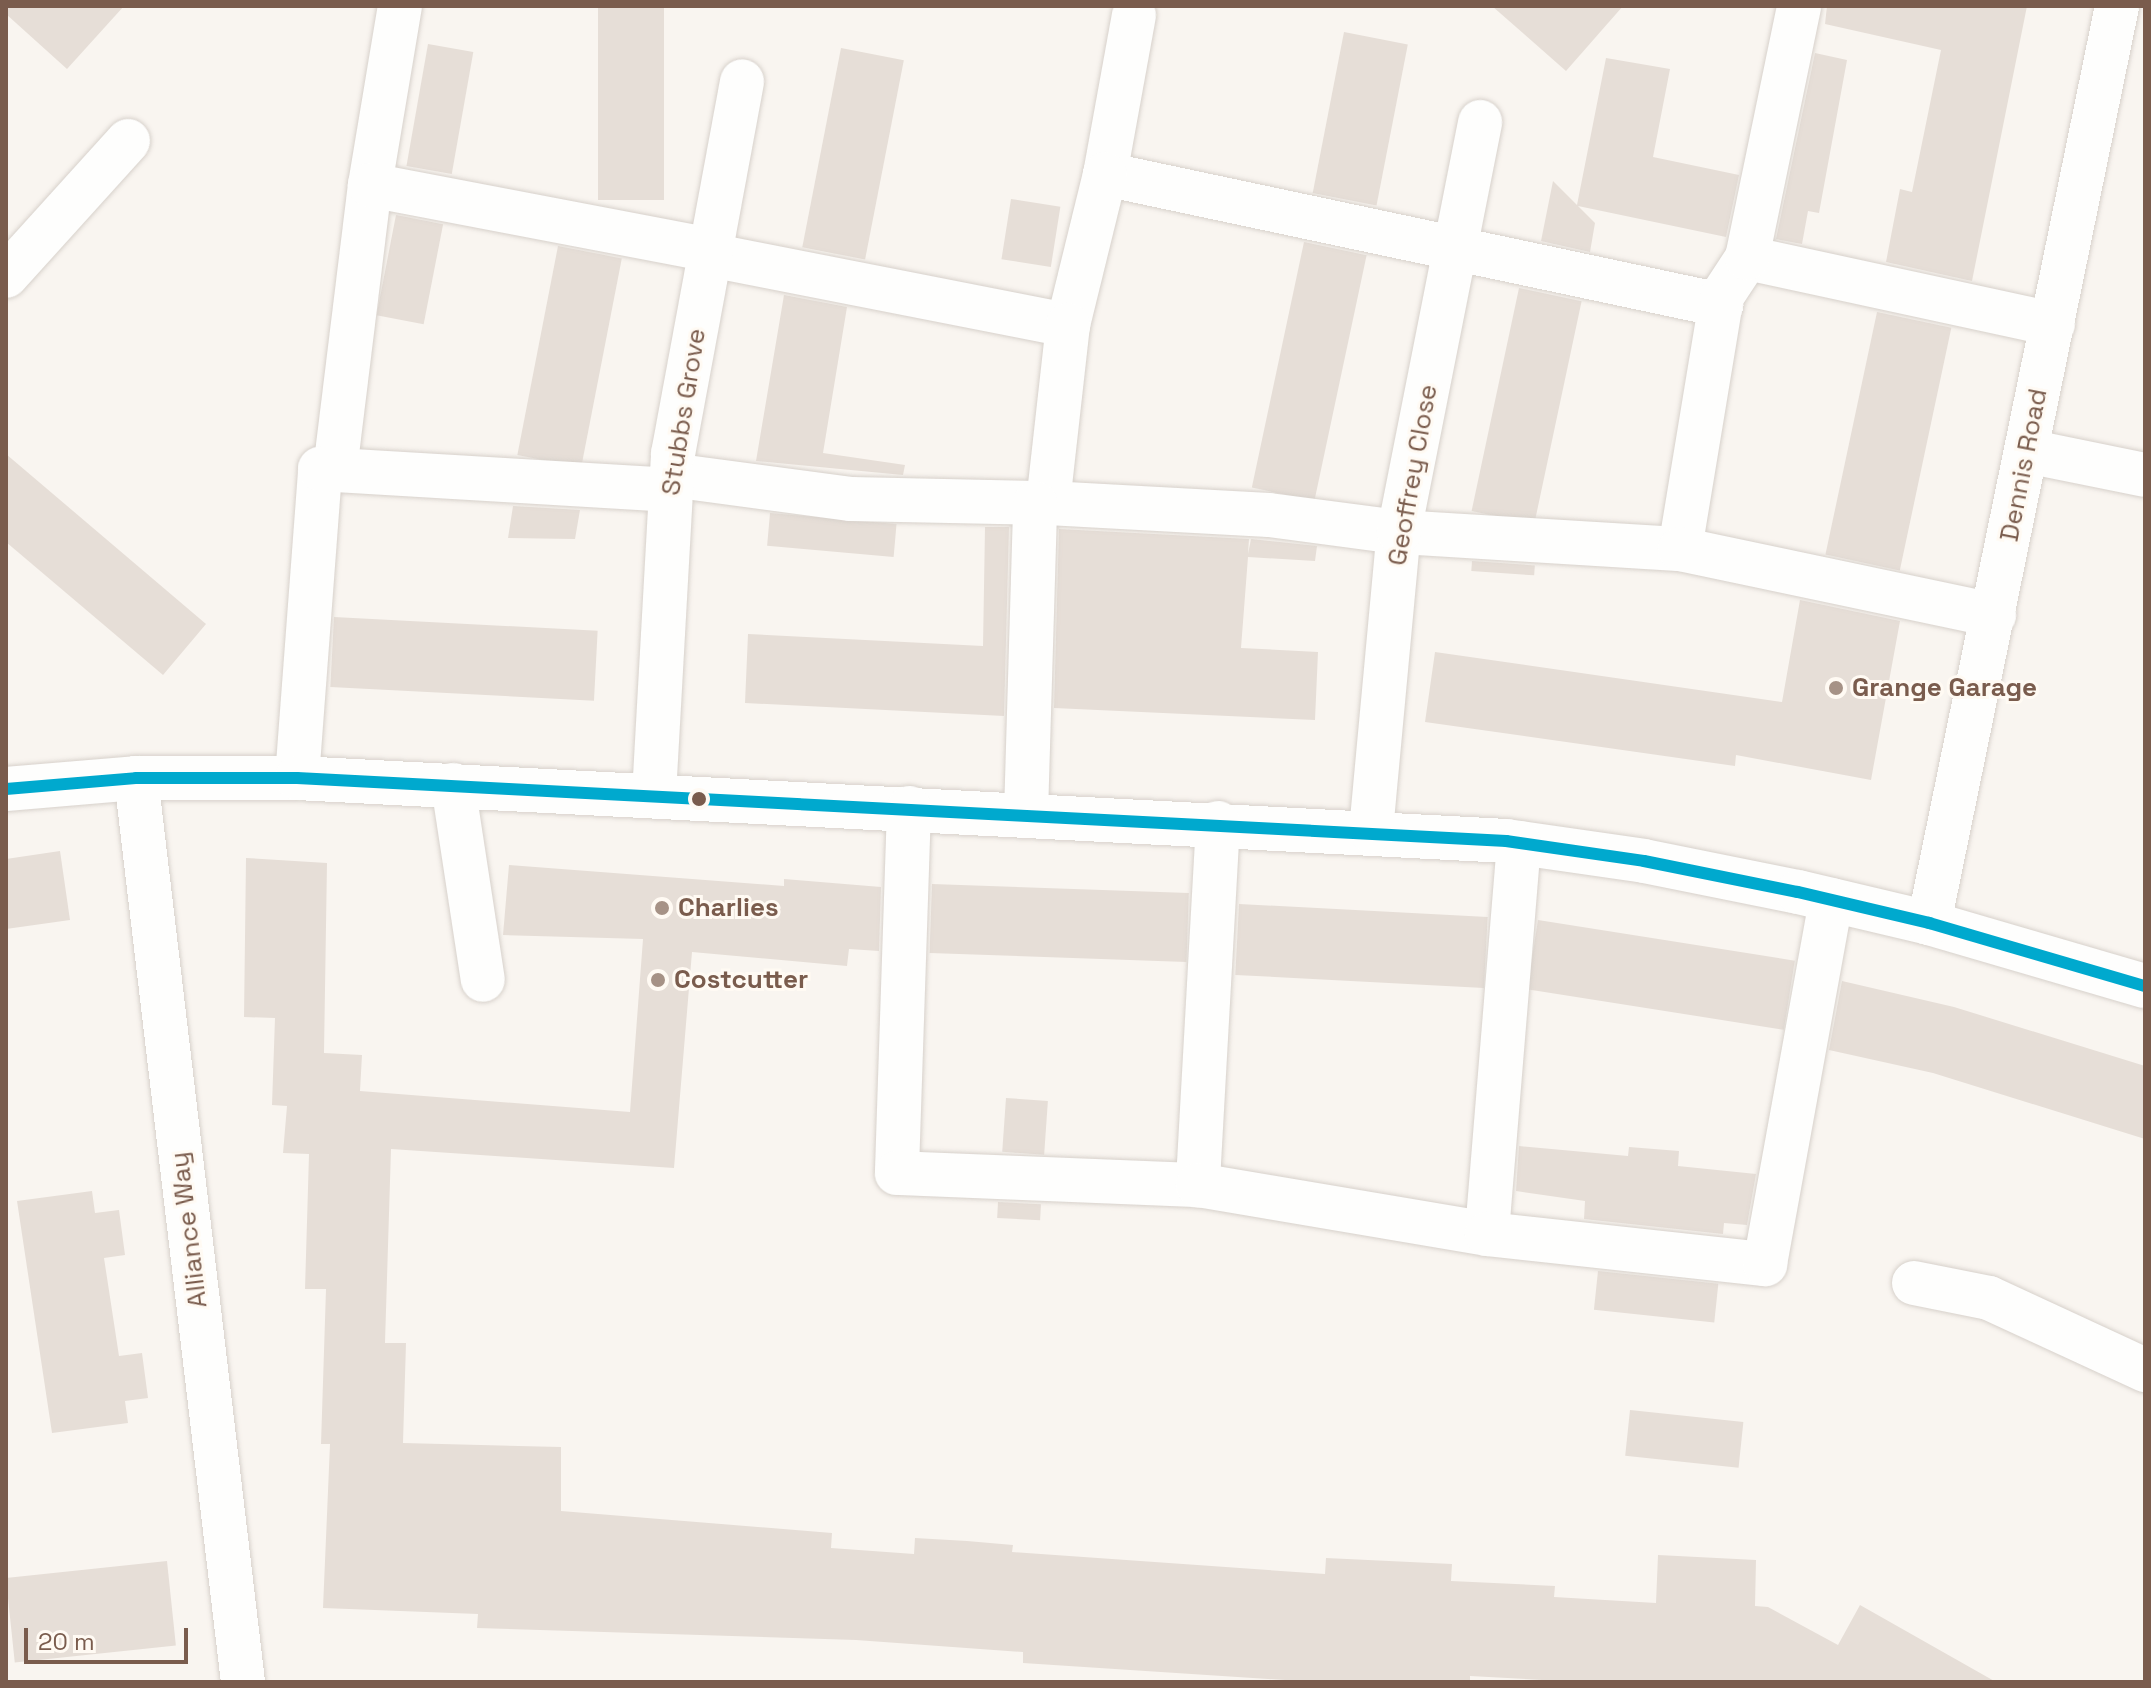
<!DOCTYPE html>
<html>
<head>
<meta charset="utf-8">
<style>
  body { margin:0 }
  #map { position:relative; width:2151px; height:1688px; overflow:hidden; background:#f9f5f0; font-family:"Space Grotesk",sans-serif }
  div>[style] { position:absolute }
  .building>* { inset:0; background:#e6ded7; transform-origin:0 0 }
  .roads { filter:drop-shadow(0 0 2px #d7d1cb) drop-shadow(0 0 2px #d7d1cb) }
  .minor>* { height:44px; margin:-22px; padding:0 22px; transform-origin:22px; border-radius:22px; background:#fefefd }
  .bus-1>* { height:12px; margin:-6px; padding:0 6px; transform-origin:6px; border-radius:6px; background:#00a9ce }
  .dots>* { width:22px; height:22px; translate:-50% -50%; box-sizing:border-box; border:4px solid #fffaf3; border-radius:50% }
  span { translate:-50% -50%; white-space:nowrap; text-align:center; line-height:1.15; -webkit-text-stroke:6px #fffaf3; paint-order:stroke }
  .street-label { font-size:26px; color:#7a5c4d }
  .poi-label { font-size:26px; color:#7a5c4d; font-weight:700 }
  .left { translate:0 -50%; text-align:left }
  .frame { position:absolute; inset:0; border:8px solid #7a5c4d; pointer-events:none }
  .scale { position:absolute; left:24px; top:1628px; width:164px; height:36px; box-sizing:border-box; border:4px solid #7a5c4d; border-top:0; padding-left:10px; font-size:24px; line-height:28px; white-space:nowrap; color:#7a5c4d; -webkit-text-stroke:6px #fffaf3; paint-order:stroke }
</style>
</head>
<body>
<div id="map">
  <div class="building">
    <div style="clip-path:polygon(6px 6px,124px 6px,67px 69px,6px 14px)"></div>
    <div style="left:598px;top:6px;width:66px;height:194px"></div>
    <div style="clip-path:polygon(1492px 6px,1623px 6px,1566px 71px)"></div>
    <div style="clip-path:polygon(1827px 6px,2027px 6px,1972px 281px,1886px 262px,1900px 189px,1912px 192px,1941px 50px,1825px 24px)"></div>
    <div style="left:1344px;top:32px;width:65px;height:164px;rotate:11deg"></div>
    <div style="left:428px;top:44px;width:46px;height:124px;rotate:10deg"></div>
    <div style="left:841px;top:48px;width:64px;height:203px;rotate:11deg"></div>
    <div style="clip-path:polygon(1815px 53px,1847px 60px,1819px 213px,1808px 211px,1802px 244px,1776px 239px)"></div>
    <div style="clip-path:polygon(1606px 58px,1670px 69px,1653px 157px,1739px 175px,1726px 237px,1578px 206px,1595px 223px,1590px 252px,1541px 241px,1553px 181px,1577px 205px)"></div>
    <div style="left:1011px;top:199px;width:50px;height:61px;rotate:9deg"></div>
    <div style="left:396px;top:215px;width:48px;height:102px;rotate:11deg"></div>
    <div style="left:1304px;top:242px;width:64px;height:251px;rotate:12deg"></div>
    <div style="left:558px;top:246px;width:65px;height:213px;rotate:11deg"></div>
    <div style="left:1519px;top:288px;width:64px;height:228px;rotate:12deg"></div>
    <div style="clip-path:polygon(784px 295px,847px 307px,823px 453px,905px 465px,903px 475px,756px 461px)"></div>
    <div style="left:1877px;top:312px;width:76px;height:248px;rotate:12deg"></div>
    <div style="clip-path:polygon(6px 454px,206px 624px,163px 675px,6px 542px)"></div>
    <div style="clip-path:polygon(513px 506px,580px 510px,575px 539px,508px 538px)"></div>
    <div style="left:770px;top:513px;width:127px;height:33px;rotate:5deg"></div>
    <div style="clip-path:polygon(985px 527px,1009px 527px,1004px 716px,745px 703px,748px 634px,983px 646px)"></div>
    <div style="clip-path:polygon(1059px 529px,1249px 539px,1248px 554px,1251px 539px,1317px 546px,1315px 561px,1248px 557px,1241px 648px,1318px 652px,1315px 720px,1054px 708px)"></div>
    <div style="left:1472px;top:561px;width:63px;height:10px;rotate:4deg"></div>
    <div style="clip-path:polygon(1800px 600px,1900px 621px,1871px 780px,1736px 755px,1735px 766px,1425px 722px,1435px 652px,1782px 702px)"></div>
    <div style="left:334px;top:617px;width:264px;height:70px;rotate:3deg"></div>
    <div style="clip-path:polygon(60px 851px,70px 920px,6px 929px,6px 859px)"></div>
    <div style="clip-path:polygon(246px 858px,327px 863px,324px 1053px,362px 1055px,360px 1091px,630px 1112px,643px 939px,503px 935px,509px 865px,784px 886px,784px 879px,881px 887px,879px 951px,849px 949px,847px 966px,692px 952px,674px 1168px,391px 1149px,385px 1343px,406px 1343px,403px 1443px,561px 1447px,561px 1511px,832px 1533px,831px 1548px,914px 1554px,915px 1538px,967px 1541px,1013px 1545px,1012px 1552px,1325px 1574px,1326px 1558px,1452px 1564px,1451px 1581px,1555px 1586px,1554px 1597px,1656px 1603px,1658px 1555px,1756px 1560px,1755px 1606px,1768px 1607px,1838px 1645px,1860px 1605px,1996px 1682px,1578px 1682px,1470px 1676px,1470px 1682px,1315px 1682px,1023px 1663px,1023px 1652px,856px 1640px,477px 1628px,478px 1614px,323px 1608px,330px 1444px,321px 1444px,326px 1289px,305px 1289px,309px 1154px,283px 1153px,287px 1106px,272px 1105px,275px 1018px,244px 1017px)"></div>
    <div style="left:932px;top:884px;width:257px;height:69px;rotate:2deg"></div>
    <div style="left:1239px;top:904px;width:249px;height:71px;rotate:3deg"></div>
    <div style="left:1538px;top:920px;width:260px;height:70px;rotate:9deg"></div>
    <div style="clip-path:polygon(1842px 981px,1954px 1007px,2145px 1066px,2145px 1139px,1933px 1073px,1829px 1050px)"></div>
    <div style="left:1006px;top:1098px;width:42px;height:54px;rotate:4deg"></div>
    <div style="clip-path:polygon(1519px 1146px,1628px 1156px,1629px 1147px,1679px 1151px,1678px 1166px,1756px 1174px,1747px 1225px,1724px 1223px,1723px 1234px,1584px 1219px,1585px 1201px,1516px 1191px)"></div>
    <div style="clip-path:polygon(92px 1191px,95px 1213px,119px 1210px,125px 1255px,104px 1258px,119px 1356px,142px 1353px,148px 1398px,125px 1401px,128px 1423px,52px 1433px,17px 1201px)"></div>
    <div style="left:998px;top:1202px;width:43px;height:16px;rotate:3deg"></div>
    <div style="left:1598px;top:1271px;width:121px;height:39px;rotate:6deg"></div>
    <div style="left:1630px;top:1410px;width:114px;height:46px;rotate:6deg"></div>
    <div style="left:167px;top:1561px;width:85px;height:162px;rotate:84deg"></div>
  </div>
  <div class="roads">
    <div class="minor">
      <div style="left:1134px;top:15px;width:162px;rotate:100.3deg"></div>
      <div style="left:1105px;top:174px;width:630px;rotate:12.01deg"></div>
      <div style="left:370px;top:185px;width:181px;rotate:-80.5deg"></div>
      <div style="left:710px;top:255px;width:365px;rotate:11.1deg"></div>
      <div style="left:1068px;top:325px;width:155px;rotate:-76.2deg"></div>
      <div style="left:1747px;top:258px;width:313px;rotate:12.2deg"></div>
      <div style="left:6px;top:276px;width:182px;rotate:-47.9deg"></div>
      <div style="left:2027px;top:451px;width:120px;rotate:11.5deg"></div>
      <div style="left:335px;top:470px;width:287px;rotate:-83deg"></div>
      <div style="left:370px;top:185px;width:347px;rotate:10.8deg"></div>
      <div style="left:671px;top:475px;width:182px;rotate:7.6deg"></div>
      <div style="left:851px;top:499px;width:197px;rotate:1.2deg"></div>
      <div style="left:1048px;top:503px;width:179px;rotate:-83.6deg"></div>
      <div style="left:1048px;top:503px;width:221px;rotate:3.1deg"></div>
      <div style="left:1269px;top:515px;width:131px;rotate:7.5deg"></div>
      <div style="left:1399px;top:532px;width:282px;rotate:3.5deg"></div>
      <div style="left:1680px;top:549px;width:256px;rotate:-80.6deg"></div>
      <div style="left:1722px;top:296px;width:45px;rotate:-56.7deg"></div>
      <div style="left:1747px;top:258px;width:257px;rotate:-78.3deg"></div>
      <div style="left:1680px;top:549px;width:321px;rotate:11.9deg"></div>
      <div style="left:136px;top:778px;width:910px;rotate:83.25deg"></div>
      <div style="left:297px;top:778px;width:310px;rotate:-85.7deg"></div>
      <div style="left:320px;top:469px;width:352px;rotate:3.4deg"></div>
      <div style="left:453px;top:785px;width:197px;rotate:81.3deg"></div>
      <div style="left:6px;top:789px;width:130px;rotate:-4.8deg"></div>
      <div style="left:136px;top:778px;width:161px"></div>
      <div style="left:297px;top:778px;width:1211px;rotate:2.98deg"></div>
      <div style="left:1506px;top:841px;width:139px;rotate:8.2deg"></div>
      <div style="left:1644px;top:861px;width:157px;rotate:11.4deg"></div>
      <div style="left:1798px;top:892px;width:135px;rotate:13.3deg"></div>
      <div style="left:1929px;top:923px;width:225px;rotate:16.3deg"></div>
      <div style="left:654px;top:795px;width:342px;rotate:-86.8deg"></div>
      <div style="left:673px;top:454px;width:379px;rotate:-79.5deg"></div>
      <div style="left:909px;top:808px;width:365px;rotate:91.9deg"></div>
      <div style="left:897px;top:1173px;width:301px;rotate:2.3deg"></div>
      <div style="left:1026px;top:814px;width:311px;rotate:-88.3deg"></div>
      <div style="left:1218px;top:823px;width:363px;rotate:93.2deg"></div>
      <div style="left:1198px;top:1185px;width:293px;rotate:9.6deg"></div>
      <div style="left:1371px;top:831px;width:300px;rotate:-84.7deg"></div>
      <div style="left:1399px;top:532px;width:418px;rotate:-78.8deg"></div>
      <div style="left:1519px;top:843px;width:392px;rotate:94.7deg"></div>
      <div style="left:1487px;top:1234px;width:280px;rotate:6.2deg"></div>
      <div style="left:1765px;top:1264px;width:370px;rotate:-79.7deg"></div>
      <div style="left:1929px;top:923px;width:936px;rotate:-78.41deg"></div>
      <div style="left:1914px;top:1283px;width:76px;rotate:11.3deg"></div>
      <div style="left:1989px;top:1298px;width:172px;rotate:24.8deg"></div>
    </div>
  </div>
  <div class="bus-1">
    <div style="left:6px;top:789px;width:130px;rotate:-4.8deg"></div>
    <div style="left:136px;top:778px;width:161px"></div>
    <div style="left:297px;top:778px;width:1211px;rotate:2.98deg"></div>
    <div style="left:1506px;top:841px;width:139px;rotate:8.2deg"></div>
    <div style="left:1644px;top:861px;width:157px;rotate:11.4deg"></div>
    <div style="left:1798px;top:892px;width:135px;rotate:13.3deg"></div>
    <div style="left:1929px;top:923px;width:225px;rotate:16.3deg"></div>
  </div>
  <div class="dots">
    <div style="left:1836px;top:688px;background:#a69286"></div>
    <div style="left:699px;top:799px;background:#7a5c4d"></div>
    <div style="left:662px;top:908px;background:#a69286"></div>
    <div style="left:658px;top:980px;background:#a69286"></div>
  </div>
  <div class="street-label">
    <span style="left:684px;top:412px;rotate:-81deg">Stubbs Grove</span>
    <span style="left:2024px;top:465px;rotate:-79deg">Dennis Road</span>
    <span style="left:1413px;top:475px;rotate:-80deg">Geoffrey Close</span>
    <span style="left:189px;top:1230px;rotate:-97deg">Alliance Way</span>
  </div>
  <div class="poi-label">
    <span class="left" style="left:1852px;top:688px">Grange Garage</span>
    <span class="left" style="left:678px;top:908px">Charlies</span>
    <span class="left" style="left:674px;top:980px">Costcutter</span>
  </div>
  <div class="frame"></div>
  <div class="scale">20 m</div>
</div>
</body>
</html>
